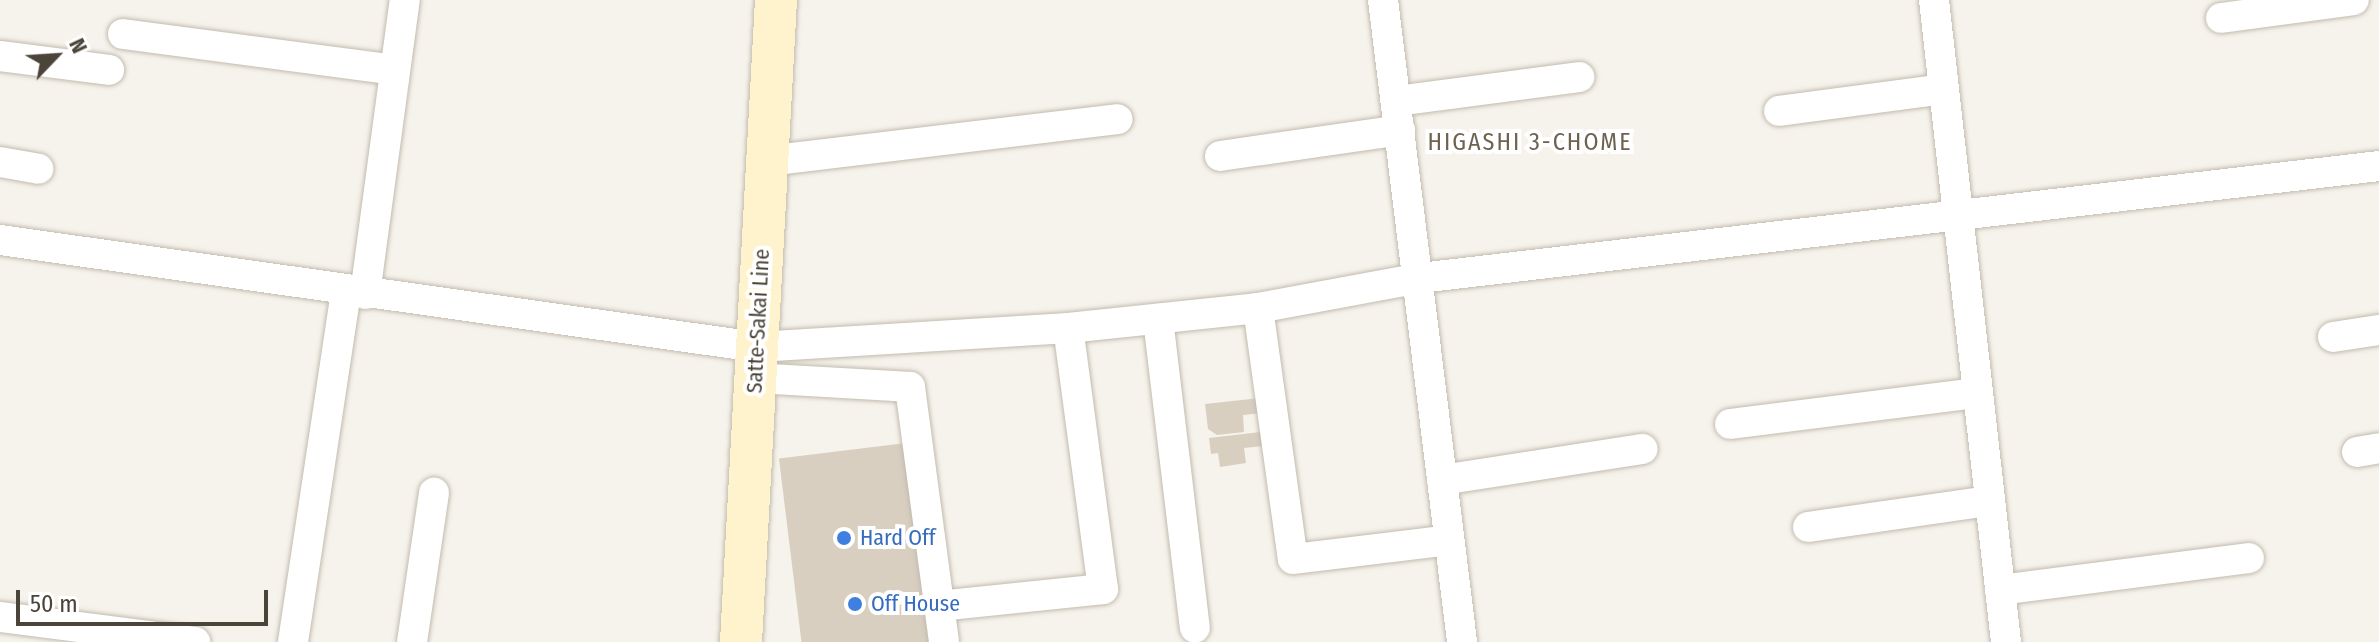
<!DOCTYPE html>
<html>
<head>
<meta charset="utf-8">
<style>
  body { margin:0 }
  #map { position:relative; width:2379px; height:642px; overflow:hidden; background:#f6f3ec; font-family:"Fira Sans Condensed",sans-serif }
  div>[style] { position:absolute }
  .building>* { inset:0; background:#d8cfc1; transform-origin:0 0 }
  .roads { filter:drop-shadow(0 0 2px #c2bbae) drop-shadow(0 0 2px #c2bbae) }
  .street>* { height:30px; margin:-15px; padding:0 15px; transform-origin:15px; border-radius:15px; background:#fff }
  .secondary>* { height:42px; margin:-21px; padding:0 21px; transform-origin:21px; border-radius:21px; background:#fff3cd }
  .dots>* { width:22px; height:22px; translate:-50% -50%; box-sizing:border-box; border:4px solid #fff; border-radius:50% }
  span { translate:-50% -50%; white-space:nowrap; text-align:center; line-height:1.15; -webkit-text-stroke:8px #fff; paint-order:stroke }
  .street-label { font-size:22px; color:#4b4439 }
  .shop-label { font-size:22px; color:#366cbe }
  .left { translate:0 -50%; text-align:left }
  .neighbourhood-label { font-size:24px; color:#6e6250; letter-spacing:2px }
  .north { position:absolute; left:16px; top:16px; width:80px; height:80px; -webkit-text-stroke:6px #fff; paint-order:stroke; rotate:65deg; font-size:22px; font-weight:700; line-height:32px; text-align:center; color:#4b4439 }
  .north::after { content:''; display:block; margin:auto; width:28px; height:36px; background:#4b4439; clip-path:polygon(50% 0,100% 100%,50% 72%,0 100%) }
  .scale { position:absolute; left:16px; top:590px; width:252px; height:36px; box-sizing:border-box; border:4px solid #4b4439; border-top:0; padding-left:10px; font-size:24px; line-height:28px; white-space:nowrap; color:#4b4439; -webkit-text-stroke:6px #fff; paint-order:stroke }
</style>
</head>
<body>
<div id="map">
  <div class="building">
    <div style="clip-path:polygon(1260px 398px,1262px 413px,1243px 415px,1244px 432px,1217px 435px,1208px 429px,1205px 404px)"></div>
    <div style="clip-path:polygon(1261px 432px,1263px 446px,1244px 448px,1246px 463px,1220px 467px,1218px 453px,1211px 454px,1209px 438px)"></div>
    <div style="left:906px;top:443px;width:201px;height:128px;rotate:83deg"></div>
  </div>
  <div class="roads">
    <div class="street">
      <div style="left:1383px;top:0;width:647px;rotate:82.98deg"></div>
      <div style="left:1934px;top:0;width:646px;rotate:83.6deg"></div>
      <div style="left:2221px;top:18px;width:134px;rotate:-7.7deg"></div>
      <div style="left:123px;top:34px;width:274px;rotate:7.5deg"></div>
      <div style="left:0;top:56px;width:110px;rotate:7.3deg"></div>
      <div style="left:1397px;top:101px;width:184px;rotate:-7.5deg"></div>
      <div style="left:1779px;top:111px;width:166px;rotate:-7.6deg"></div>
      <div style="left:1220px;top:156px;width:182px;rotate:-8.2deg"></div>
      <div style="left:767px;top:161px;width:353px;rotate:-6.8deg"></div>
      <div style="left:0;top:162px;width:39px;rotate:10deg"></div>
      <div style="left:0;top:240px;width:765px;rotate:8.05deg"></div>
      <div style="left:757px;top:347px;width:312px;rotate:-3.5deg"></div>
      <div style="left:1068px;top:328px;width:191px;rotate:-6deg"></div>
      <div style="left:1258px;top:308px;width:165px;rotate:-10.5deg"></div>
      <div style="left:1420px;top:278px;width:966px;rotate:-6.66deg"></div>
      <div style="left:365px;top:294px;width:297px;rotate:-82.3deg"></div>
      <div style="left:1258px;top:308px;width:253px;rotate:82.1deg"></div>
      <div style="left:1293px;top:559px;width:157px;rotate:-6.9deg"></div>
      <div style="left:1158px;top:319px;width:311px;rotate:83.2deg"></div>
      <div style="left:2333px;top:337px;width:47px;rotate:-8.7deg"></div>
      <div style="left:754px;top:378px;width:156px;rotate:3.3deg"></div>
      <div style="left:910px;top:387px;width:257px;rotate:82.4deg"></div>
      <div style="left:1730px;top:424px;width:248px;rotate:-7.2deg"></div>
      <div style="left:2357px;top:452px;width:22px;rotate:-10deg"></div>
      <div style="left:1442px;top:480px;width:203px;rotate:-8.8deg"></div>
      <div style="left:1808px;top:527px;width:183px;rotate:-8.2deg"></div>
      <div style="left:2000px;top:590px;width:251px;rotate:-7.3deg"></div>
      <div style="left:939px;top:606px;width:165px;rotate:-5.9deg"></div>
      <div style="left:1103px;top:589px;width:263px;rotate:-97.6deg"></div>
      <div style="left:0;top:617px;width:197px;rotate:7.3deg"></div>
      <div style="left:293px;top:642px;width:355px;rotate:-81.4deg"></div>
      <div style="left:412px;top:642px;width:151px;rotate:-81.6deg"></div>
    </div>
    <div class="secondary">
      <div style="left:741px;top:642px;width:643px;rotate:-86.88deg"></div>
    </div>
  </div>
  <div class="dots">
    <div style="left:844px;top:538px;background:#3f7fe0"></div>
    <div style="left:855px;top:604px;background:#3f7fe0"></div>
  </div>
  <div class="street-label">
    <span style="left:758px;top:321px;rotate:-87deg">Satte-Sakai Line</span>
  </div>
  <div class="shop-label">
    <span class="left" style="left:860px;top:538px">Hard Off</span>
    <span class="left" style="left:871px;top:604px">Off House</span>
  </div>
  <div class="neighbourhood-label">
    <span style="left:1530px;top:143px">HIGASHI 3-CHOME</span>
  </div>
  <div class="north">N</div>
  <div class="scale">50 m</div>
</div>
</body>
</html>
